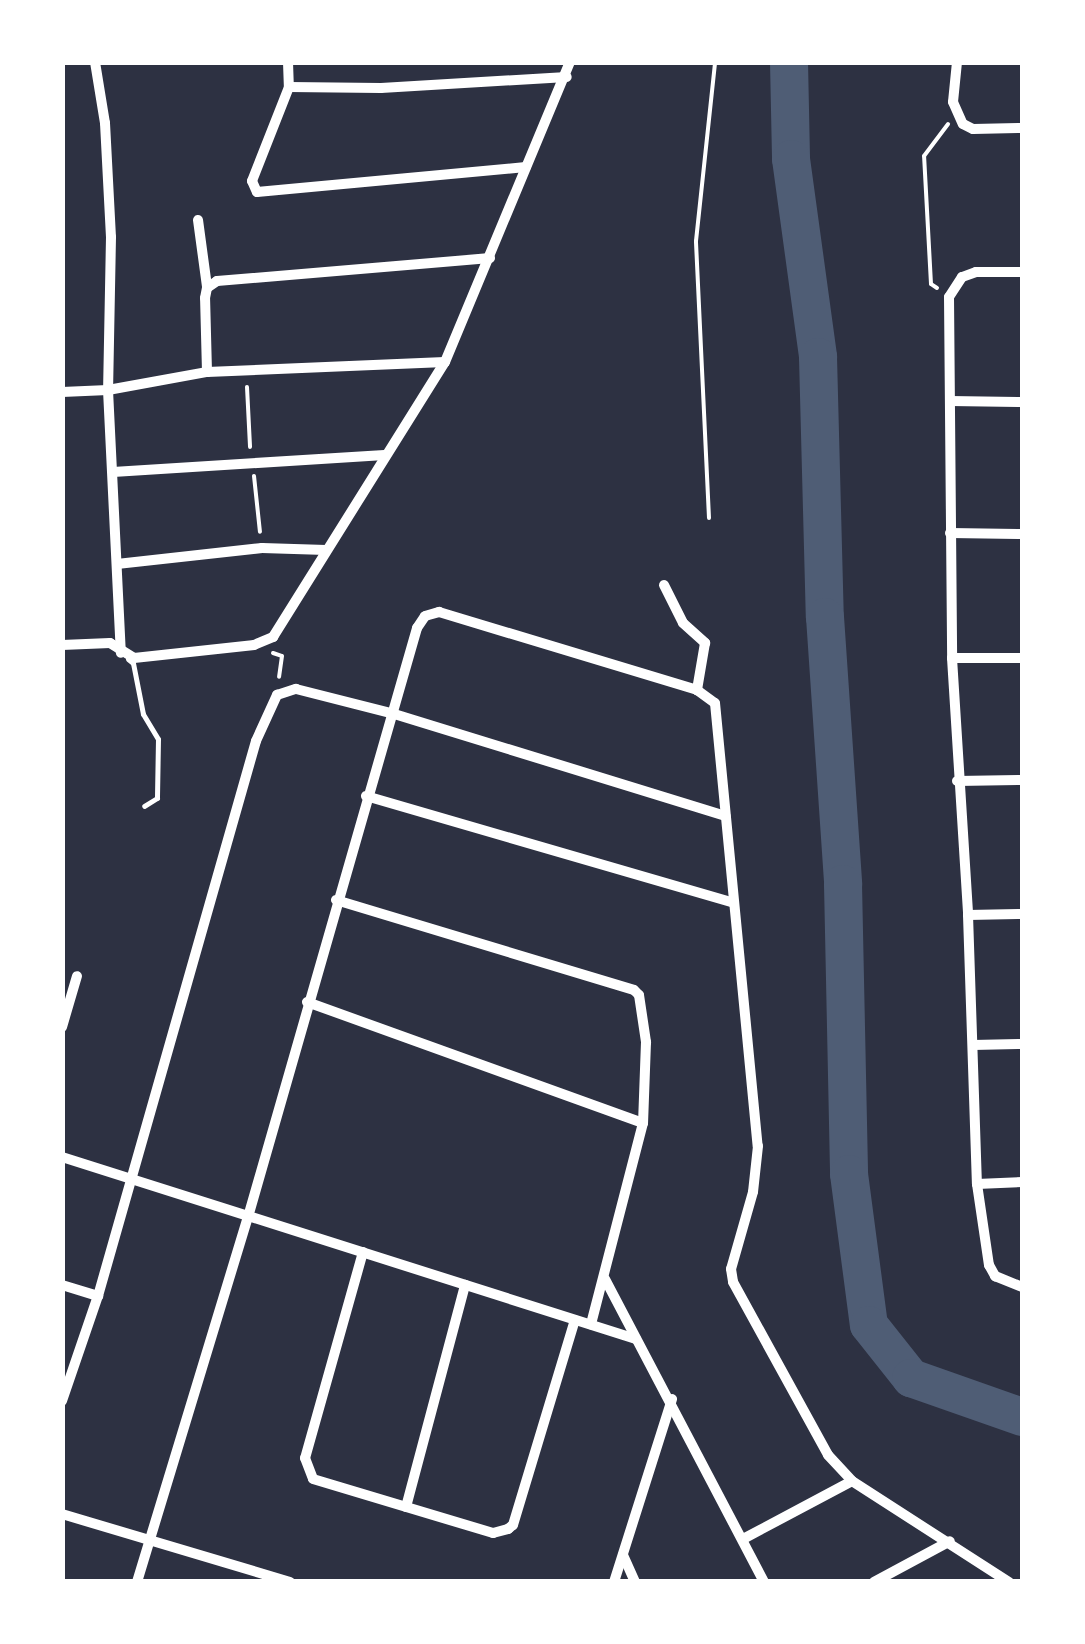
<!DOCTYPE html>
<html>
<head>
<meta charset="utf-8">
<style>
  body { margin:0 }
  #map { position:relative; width:1085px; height:1644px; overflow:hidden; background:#2d3142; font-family:Ubuntu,sans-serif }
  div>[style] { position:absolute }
  .river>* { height:38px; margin:-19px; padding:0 19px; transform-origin:19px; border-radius:19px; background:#4f5d75 }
  .path>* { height:4px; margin:-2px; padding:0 2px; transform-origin:2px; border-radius:2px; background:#fff }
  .service>* { height:5px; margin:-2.5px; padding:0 2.5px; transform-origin:2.5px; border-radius:2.5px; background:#fff }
  .minor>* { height:10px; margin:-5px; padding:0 5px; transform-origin:5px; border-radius:5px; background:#fff }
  span { translate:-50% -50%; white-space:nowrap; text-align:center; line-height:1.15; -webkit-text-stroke:8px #fff; paint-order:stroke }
  .frame { position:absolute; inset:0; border:65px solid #fff; pointer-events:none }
</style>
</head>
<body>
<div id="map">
  <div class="river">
    <div style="left:789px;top:62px;width:97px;rotate:88.8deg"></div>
    <div style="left:791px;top:159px;width:200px;rotate:82.2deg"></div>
    <div style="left:818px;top:357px;width:260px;rotate:88.5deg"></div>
    <div style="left:825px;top:617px;width:268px;rotate:86.1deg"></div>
    <div style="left:843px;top:884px;width:290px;rotate:88.8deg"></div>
    <div style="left:849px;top:1174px;width:152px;rotate:82.5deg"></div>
    <div style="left:869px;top:1325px;width:68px;rotate:51.6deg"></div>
    <div style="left:911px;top:1378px;width:118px;rotate:19.4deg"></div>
  </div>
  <div class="path">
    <div style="left:937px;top:288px;width:7px;rotate:-146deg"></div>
    <div style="left:931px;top:284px;width:128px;rotate:-93.1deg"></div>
    <div style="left:924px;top:156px;width:40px;rotate:-53deg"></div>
    <div style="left:247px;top:387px;width:60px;rotate:87.1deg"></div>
    <div style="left:254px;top:476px;width:56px;rotate:83.9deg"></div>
    <div style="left:709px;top:518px;width:277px;rotate:-92.7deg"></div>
    <div style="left:696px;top:241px;width:180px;rotate:-83.9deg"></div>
    <div style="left:273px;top:653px;width:9px;rotate:18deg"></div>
    <div style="left:282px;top:656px;width:21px;rotate:98deg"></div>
  </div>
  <div class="service">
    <div style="left:128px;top:659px;width:6px;rotate:39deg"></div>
    <div style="left:133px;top:663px;width:52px;rotate:78.9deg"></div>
    <div style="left:143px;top:714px;width:29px;rotate:59deg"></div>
    <div style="left:158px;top:739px;width:59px;rotate:91deg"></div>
    <div style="left:157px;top:798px;width:15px;rotate:148deg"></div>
  </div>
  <div class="minor">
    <div style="left:95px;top:62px;width:62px;rotate:80.7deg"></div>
    <div style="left:105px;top:123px;width:114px;rotate:87deg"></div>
    <div style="left:111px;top:237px;width:153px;rotate:91.1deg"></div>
    <div style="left:108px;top:390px;width:263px;rotate:87.2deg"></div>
    <div style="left:288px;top:62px;width:25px;rotate:88deg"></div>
    <div style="left:289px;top:87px;width:101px;rotate:111.5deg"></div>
    <div style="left:252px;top:181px;width:12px;rotate:66deg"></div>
    <div style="left:257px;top:192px;width:270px;rotate:-5.3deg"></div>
    <div style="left:957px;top:62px;width:40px;rotate:95.7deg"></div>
    <div style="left:953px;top:102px;width:24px;rotate:66deg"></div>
    <div style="left:963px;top:124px;width:11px;rotate:27deg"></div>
    <div style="left:973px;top:129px;width:49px;rotate:-1.2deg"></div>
    <div style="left:289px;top:87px;width:92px;rotate:0.6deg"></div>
    <div style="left:381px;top:88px;width:186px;rotate:-3.4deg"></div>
    <div style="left:198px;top:220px;width:68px;rotate:82.3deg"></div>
    <div style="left:1022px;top:272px;width:46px;rotate:180deg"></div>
    <div style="left:976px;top:272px;width:15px;rotate:160deg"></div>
    <div style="left:962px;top:277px;width:24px;rotate:123deg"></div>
    <div style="left:949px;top:297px;width:361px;rotate:89.5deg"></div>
    <div style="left:952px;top:658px;width:257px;rotate:86.4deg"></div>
    <div style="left:968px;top:915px;width:269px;rotate:88.1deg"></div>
    <div style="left:977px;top:1184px;width:82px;rotate:81.6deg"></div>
    <div style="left:989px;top:1265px;width:13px;rotate:61deg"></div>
    <div style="left:995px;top:1276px;width:29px;rotate:22deg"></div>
    <div style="left:207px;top:372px;width:74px;rotate:-91.5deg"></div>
    <div style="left:205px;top:298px;width:10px;rotate:-79deg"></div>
    <div style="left:207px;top:288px;width:12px;rotate:-35deg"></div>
    <div style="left:217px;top:281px;width:274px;rotate:-4.8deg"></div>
    <div style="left:62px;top:392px;width:46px;rotate:-2.5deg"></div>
    <div style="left:108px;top:390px;width:101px;rotate:-10.3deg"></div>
    <div style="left:207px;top:372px;width:238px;rotate:-2.4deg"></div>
    <div style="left:950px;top:401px;width:72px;rotate:0.8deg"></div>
    <div style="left:113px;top:472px;width:272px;rotate:-3.6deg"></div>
    <div style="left:950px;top:533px;width:72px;rotate:0.8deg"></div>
    <div style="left:117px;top:564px;width:146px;rotate:-6.3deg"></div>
    <div style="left:262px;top:548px;width:64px;rotate:1.8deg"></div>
    <div style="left:664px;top:585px;width:42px;rotate:63.4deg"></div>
    <div style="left:683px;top:623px;width:30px;rotate:42deg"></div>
    <div style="left:705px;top:643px;width:48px;rotate:99.7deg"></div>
    <div style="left:62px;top:645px;width:48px;rotate:-2.4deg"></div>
    <div style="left:110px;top:643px;width:28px;rotate:32deg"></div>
    <div style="left:134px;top:658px;width:121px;rotate:-6.2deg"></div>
    <div style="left:254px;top:645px;width:21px;rotate:-23deg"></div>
    <div style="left:273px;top:637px;width:324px;rotate:-58deg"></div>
    <div style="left:445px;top:362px;width:325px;rotate:-67.4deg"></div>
    <div style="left:952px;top:658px;width:70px"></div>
    <div style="left:957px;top:781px;width:65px;rotate:-0.9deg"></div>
    <div style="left:366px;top:796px;width:381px;rotate:16.2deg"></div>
    <div style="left:336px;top:900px;width:311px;rotate:16.8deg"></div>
    <div style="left:634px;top:990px;width:7px;rotate:45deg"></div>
    <div style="left:639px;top:995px;width:48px;rotate:81.5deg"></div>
    <div style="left:646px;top:1042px;width:81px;rotate:92.1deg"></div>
    <div style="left:643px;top:1123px;width:208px;rotate:104.5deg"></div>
    <div style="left:968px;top:915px;width:54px;rotate:-1.1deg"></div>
    <div style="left:307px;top:1002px;width:357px;rotate:19.8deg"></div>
    <div style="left:62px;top:1027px;width:53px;rotate:-73.6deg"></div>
    <div style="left:973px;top:1045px;width:49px;rotate:-1.2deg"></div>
    <div style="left:62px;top:1157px;width:602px;rotate:17.59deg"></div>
    <div style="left:977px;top:1184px;width:45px;rotate:-2.5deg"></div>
    <div style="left:363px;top:1252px;width:214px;rotate:105.7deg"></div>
    <div style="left:305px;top:1458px;width:22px;rotate:69deg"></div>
    <div style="left:313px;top:1479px;width:188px;rotate:16.7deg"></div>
    <div style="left:493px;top:1533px;width:16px;rotate:-15deg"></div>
    <div style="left:508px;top:1529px;width:6px;rotate:-39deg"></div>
    <div style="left:513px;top:1525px;width:214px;rotate:-73.2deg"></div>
    <div style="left:605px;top:1279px;width:342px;rotate:62.3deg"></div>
    <div style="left:62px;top:1285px;width:38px;rotate:17deg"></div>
    <div style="left:62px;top:1401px;width:111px;rotate:-71.1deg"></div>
    <div style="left:98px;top:1296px;width:577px;rotate:-74.11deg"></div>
    <div style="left:256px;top:741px;width:51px;rotate:-65.5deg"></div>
    <div style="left:277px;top:695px;width:20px;rotate:-18deg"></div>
    <div style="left:296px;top:689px;width:98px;rotate:14.2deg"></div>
    <div style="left:391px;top:713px;width:350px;rotate:17.1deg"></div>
    <div style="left:406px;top:1507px;width:230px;rotate:-75.1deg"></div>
    <div style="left:62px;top:1514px;width:238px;rotate:16.6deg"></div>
    <div style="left:743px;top:1539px;width:123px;rotate:-28deg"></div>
    <div style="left:623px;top:1555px;width:30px;rotate:66deg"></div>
    <div style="left:137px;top:1582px;width:382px;rotate:-73.1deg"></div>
    <div style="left:248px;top:1217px;width:613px;rotate:-73.99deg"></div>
    <div style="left:417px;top:628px;width:14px;rotate:-56deg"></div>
    <div style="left:425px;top:616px;width:15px;rotate:-16deg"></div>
    <div style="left:439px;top:612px;width:270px;rotate:16.8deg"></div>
    <div style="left:697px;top:690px;width:22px;rotate:36deg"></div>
    <div style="left:715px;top:703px;width:445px;rotate:84.5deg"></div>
    <div style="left:758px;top:1146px;width:46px;rotate:96.2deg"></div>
    <div style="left:753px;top:1192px;width:80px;rotate:105.9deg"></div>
    <div style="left:731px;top:1269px;width:13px;rotate:81deg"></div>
    <div style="left:733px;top:1282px;width:197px;rotate:61.2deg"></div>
    <div style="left:828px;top:1455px;width:35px;rotate:47deg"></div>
    <div style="left:852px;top:1481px;width:187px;rotate:32.8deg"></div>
    <div style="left:614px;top:1582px;width:192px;rotate:-72.4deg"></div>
    <div style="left:874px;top:1582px;width:86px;rotate:-28.3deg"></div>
  </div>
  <div class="frame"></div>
</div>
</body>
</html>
